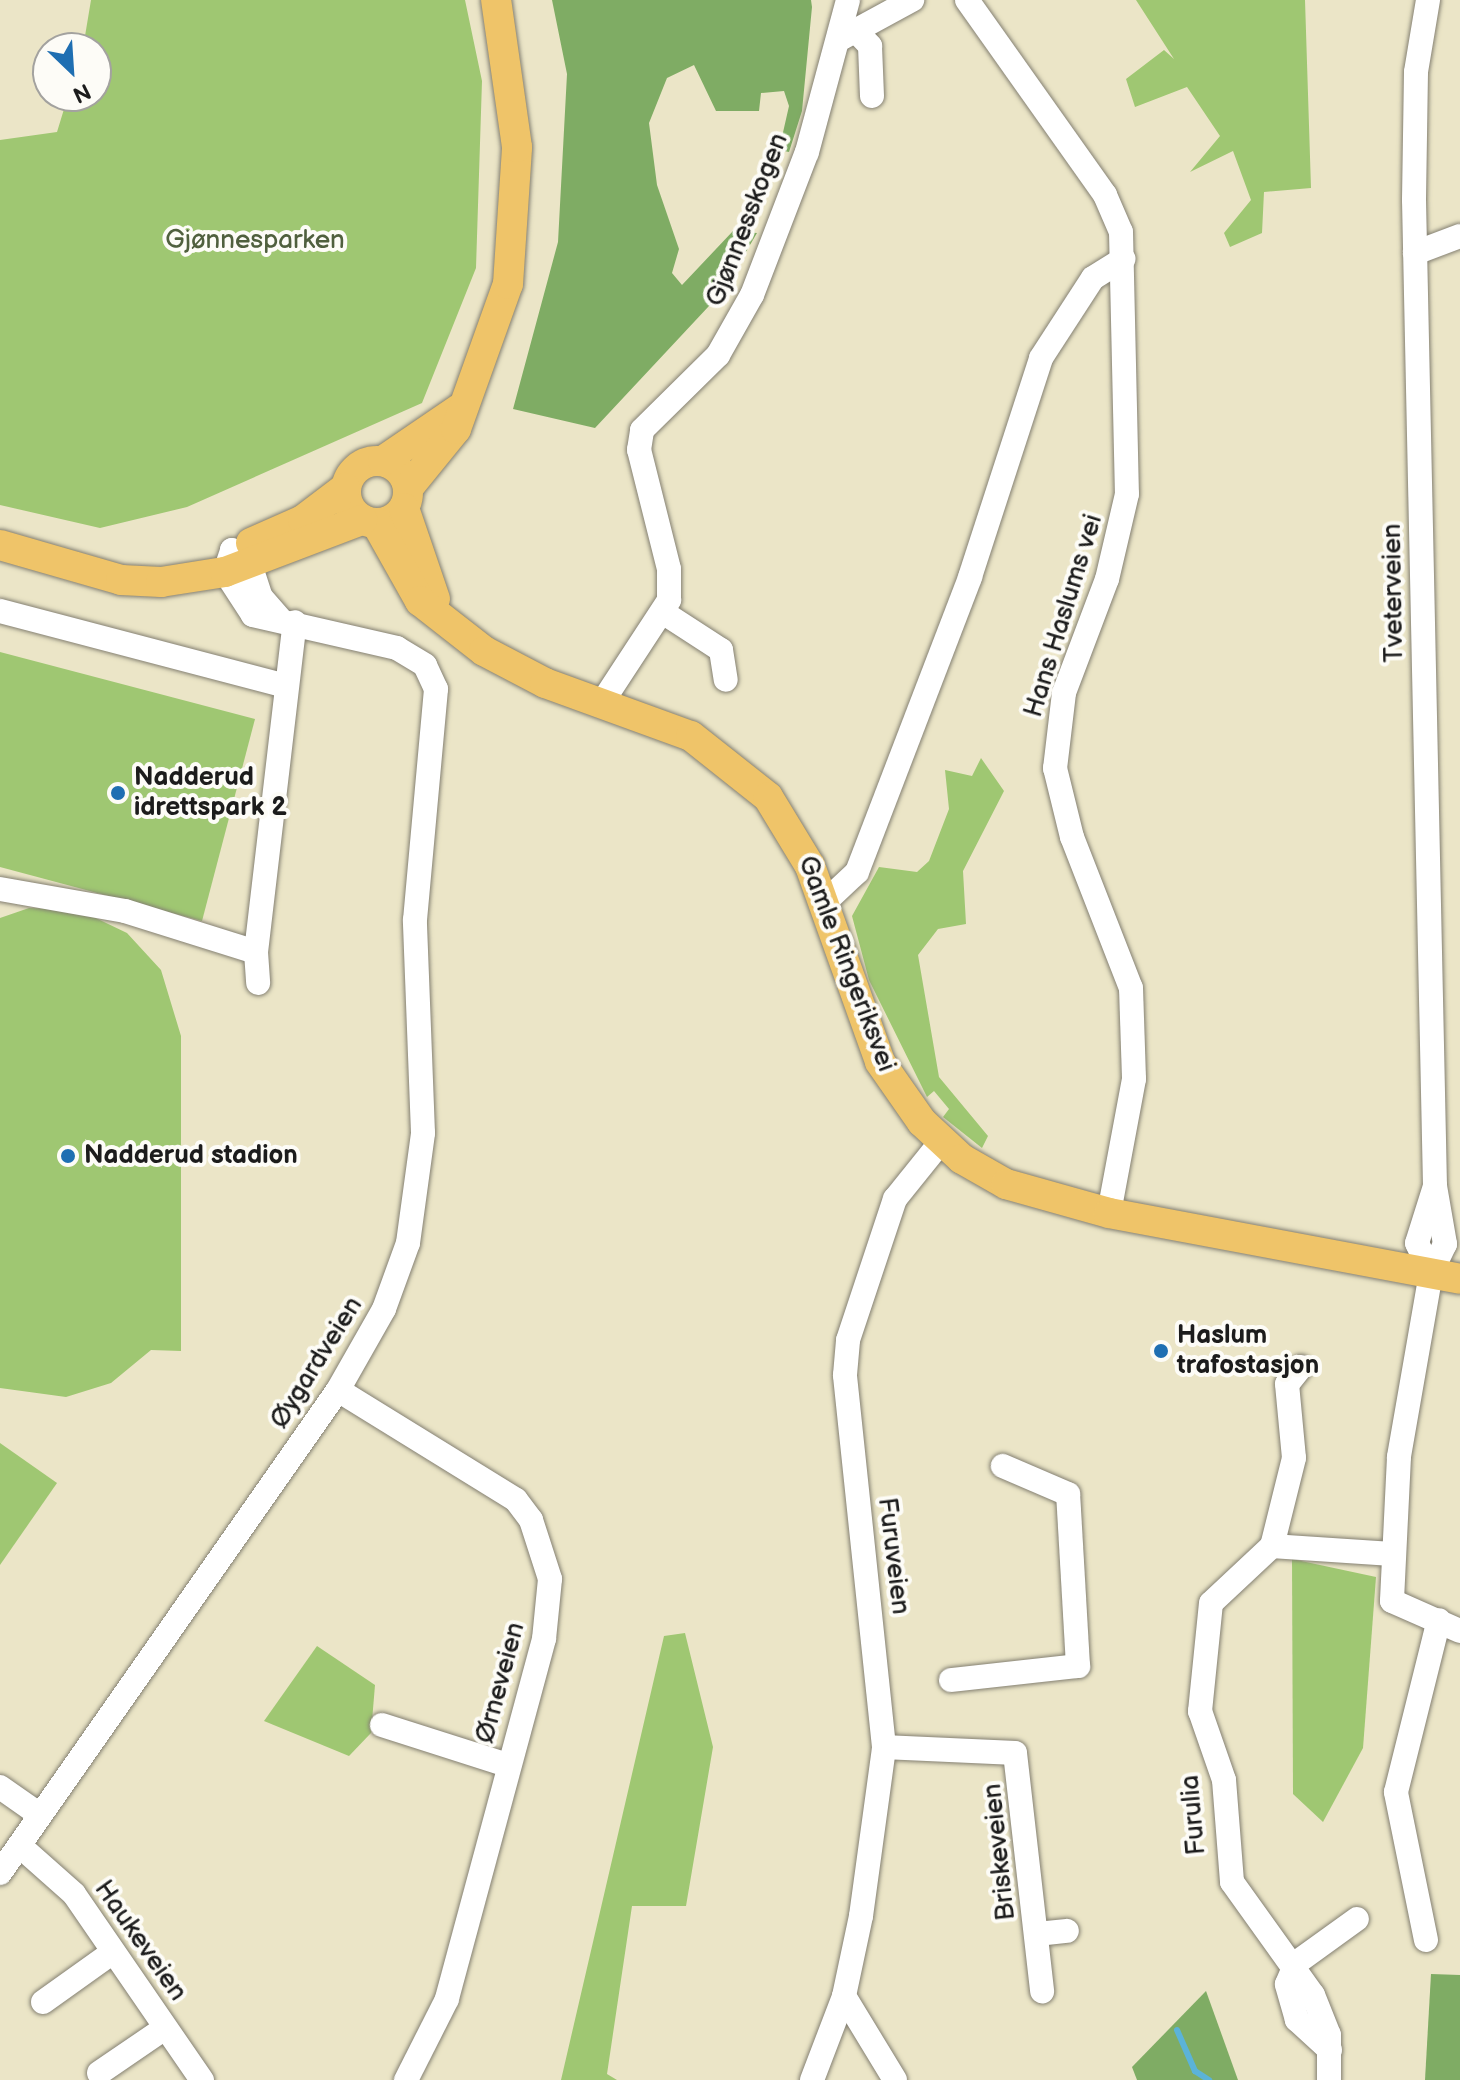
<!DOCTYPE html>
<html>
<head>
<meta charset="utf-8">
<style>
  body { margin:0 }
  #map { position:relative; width:1460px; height:2080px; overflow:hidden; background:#ebe5c7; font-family:"Balsamiq Sans",sans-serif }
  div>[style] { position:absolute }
  .green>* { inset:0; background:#9fc772 }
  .forest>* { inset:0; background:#7fac64 }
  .stream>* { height:6px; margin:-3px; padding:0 3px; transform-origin:3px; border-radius:3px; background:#5bb3d8 }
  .roads { filter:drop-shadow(0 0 2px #848072) drop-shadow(0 0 2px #848072) }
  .minor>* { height:24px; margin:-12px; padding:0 12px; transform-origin:12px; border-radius:12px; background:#fff }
  .major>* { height:30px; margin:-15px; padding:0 15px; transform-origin:15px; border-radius:15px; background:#efc469 }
  .major>.ring { margin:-15px; padding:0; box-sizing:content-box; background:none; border:30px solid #efc469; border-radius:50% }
  .dots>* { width:22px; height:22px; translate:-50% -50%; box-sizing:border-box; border:4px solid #fdfcf7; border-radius:50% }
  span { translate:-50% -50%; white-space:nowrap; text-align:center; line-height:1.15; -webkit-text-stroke:8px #fdfcf7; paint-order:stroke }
  .street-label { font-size:26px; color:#1c1c1c }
  .park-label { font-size:26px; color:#50603e }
  .poi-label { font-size:26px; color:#1c1c1c; font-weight:700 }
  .left { translate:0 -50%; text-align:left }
  .north { position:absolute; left:32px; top:32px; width:80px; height:80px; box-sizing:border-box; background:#fdfcf7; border:2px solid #a3a29f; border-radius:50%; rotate:155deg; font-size:22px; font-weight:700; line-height:32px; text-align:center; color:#1c1c1c }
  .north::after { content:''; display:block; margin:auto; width:28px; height:36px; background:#1f6fb2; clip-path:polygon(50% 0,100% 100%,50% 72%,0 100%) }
</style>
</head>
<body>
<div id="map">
  <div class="green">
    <div style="clip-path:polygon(91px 0,465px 0,482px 81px,476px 268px,422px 403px,187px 507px,100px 528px,0 505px,0 140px,57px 132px,68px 96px,96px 96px,96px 48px,83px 48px)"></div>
    <div style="clip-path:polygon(1136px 0,1305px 0,1311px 188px,1264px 192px,1262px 233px,1230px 247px,1224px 233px,1251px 200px,1233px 151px,1190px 172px,1220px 136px,1187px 87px,1135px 107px,1126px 79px,1164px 50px,1174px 59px)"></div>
    <div style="clip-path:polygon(0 652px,255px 719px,202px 921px,0 867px)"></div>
    <div style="clip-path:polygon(981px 758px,1004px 791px,963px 871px,966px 924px,938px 929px,918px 955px,939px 1077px,988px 1136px,982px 1148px,943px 1117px,949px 1109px,934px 1091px,927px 1097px,869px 980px,852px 916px,879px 867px,917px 872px,929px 861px,949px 809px,945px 770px,972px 776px)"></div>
    <div style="clip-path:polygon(29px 908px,79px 910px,127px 933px,161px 970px,181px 1036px,181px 1351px,151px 1350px,111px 1383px,66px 1397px,0 1388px,0 918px)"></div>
    <div style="clip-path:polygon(0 1443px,57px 1483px,0 1565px)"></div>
    <div style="clip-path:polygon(1292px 1559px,1376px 1577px,1363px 1748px,1323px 1822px,1293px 1794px)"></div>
    <div style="clip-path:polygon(685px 1633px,713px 1747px,686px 1906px,632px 1906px,607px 2074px,617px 2080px,561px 2080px,664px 1636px)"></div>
    <div style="clip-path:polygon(317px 1646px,375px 1685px,371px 1733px,349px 1756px,264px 1721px)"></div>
  </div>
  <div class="forest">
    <div style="clip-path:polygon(552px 0,811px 0,812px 7px,802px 111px,789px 152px,779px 150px,789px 106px,784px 91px,761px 93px,759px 111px,716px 111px,694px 65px,667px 78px,649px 123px,657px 185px,679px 249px,672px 273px,682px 285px,733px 231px,757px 233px,723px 291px,595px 428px,513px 409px,558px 242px,567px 74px)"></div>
    <div style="clip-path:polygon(1431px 1974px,1460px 1975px,1460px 2080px,1425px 2080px)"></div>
    <div style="clip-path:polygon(1206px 1991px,1238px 2080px,1137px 2080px,1132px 2067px)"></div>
  </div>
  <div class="stream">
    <div style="left:1177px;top:2030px;width:45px;rotate:66.3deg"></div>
    <div style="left:1195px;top:2071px;width:17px;rotate:33deg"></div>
  </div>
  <div class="roads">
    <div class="minor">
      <div style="left:967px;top:0;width:239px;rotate:54.7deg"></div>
      <div style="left:1105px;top:195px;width:40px;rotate:66.6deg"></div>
      <div style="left:1121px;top:232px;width:262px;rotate:88.7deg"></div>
      <div style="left:1127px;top:494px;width:87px;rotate:103.2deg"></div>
      <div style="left:1107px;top:579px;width:122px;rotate:110.7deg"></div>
      <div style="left:1064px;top:693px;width:76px;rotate:96.8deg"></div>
      <div style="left:1055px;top:768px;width:71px;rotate:76.2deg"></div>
      <div style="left:1072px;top:837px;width:162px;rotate:68.7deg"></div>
      <div style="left:1131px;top:988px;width:91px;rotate:88.1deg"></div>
      <div style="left:1134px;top:1079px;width:136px;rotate:100.6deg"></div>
      <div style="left:1428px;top:0;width:73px;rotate:99.5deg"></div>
      <div style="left:1416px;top:72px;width:128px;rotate:90.9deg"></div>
      <div style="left:1414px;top:200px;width:986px;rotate:88.78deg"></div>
      <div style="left:858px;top:33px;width:18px;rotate:47deg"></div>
      <div style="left:870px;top:46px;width:50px;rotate:87.7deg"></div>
      <div style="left:842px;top:38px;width:80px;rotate:-28.5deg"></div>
      <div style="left:1415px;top:253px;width:48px;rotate:-20.7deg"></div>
      <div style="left:0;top:611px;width:296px;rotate:14.7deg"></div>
      <div style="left:664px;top:613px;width:68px;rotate:33deg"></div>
      <div style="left:721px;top:650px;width:30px;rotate:81deg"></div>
      <div style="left:603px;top:701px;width:121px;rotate:-56.8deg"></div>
      <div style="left:669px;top:600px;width:31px;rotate:-90deg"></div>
      <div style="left:669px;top:569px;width:123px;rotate:-104.1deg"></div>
      <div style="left:639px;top:450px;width:20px;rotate:-81deg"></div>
      <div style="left:642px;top:430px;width:107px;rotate:-44.6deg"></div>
      <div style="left:718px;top:355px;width:69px;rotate:-60.5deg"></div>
      <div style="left:752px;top:295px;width:153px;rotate:-69deg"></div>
      <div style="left:807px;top:152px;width:157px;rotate:-74.9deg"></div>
      <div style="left:0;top:889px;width:127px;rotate:10deg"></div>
      <div style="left:125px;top:911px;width:137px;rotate:17.4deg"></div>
      <div style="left:256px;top:952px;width:332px;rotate:-83.3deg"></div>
      <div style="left:824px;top:903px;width:45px;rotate:-43.2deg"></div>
      <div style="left:857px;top:872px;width:316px;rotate:-69deg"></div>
      <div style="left:970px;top:577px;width:230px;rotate:-72deg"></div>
      <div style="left:1041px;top:358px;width:95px;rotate:-57deg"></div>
      <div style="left:1093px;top:278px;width:36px;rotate:-32deg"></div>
      <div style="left:256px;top:952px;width:31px;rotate:86deg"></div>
      <div style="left:1431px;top:1273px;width:33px;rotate:-115deg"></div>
      <div style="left:1417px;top:1243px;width:60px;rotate:-72.5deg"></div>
      <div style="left:1435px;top:1186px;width:59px;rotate:80.2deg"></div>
      <div style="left:1445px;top:1244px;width:32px;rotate:116deg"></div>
      <div style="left:1431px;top:1273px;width:187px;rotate:99.9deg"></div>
      <div style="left:1399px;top:1457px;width:144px;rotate:92.8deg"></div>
      <div style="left:1392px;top:1601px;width:74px;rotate:23.8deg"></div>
      <div style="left:1301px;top:1367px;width:22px;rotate:129deg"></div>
      <div style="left:1287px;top:1384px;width:74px;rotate:84.6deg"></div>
      <div style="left:1294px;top:1458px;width:91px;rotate:104deg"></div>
      <div style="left:1272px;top:1546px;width:83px;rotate:136.9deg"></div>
      <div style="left:1211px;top:1603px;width:109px;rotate:95.8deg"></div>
      <div style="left:1200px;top:1711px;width:73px;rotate:70.8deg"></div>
      <div style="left:1224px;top:1780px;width:102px;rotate:85.5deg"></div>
      <div style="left:1232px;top:1882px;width:139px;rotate:54.4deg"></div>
      <div style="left:1313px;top:1995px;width:43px;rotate:68.2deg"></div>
      <div style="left:1329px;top:2035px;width:45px;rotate:90deg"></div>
      <div style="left:338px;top:1390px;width:209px;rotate:31.7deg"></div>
      <div style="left:516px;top:1500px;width:25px;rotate:53deg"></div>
      <div style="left:531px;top:1520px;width:62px;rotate:72.1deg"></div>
      <div style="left:550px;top:1579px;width:60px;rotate:95.7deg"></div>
      <div style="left:544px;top:1639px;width:373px;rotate:105.1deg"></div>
      <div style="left:447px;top:1999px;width:91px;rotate:116.8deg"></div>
      <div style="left:1272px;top:1546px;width:120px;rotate:3.8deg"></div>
      <div style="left:951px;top:1680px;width:128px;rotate:-6.3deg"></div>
      <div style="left:1078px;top:1666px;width:172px;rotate:-93.3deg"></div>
      <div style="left:1068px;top:1494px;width:71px;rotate:-156.7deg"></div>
      <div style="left:382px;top:1725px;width:131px;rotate:17.7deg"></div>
      <div style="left:884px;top:1747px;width:131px;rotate:2.6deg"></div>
      <div style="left:1015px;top:1753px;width:240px;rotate:83.5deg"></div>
      <div style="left:0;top:1787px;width:49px;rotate:35deg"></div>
      <div style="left:20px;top:1846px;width:72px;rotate:41.6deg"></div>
      <div style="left:74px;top:1894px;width:226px;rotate:55.5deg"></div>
      <div style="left:0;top:1873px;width:590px;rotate:-55.02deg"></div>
      <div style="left:338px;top:1390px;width:93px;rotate:-60.4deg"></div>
      <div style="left:384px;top:1309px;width:70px;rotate:-70deg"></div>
      <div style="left:408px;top:1243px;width:111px;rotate:-82.2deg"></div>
      <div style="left:423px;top:1133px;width:213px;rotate:-92.2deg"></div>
      <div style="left:415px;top:920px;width:232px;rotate:-84.8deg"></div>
      <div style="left:436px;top:689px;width:26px;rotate:-115deg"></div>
      <div style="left:425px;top:665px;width:33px;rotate:-149deg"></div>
      <div style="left:397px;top:648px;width:148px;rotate:-167.1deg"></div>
      <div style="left:253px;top:615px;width:51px;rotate:-123.1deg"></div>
      <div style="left:225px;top:572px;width:23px;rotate:-72deg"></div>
      <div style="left:232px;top:550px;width:23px;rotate:38deg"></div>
      <div style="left:250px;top:564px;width:35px;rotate:72deg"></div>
      <div style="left:261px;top:597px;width:28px;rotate:49deg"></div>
      <div style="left:1037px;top:1934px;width:30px;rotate:-6deg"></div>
      <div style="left:1426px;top:1940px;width:151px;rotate:-101.5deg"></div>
      <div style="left:1396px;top:1792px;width:177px;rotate:-76deg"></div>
      <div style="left:844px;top:1996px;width:98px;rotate:58.7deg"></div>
      <div style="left:43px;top:2002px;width:86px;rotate:-35.5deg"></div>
      <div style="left:1330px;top:2050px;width:45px;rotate:-137.7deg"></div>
      <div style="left:1297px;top:2020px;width:37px;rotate:-106deg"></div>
      <div style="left:1287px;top:1984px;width:23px;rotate:-67deg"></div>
      <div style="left:1296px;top:1963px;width:75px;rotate:-35.8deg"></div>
      <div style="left:99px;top:2073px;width:80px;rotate:-34.3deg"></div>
      <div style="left:812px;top:2080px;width:90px;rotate:-69.1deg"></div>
      <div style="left:844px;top:1996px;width:82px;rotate:-78deg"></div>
      <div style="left:861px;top:1916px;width:171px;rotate:-82.2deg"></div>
      <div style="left:884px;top:1747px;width:374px;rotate:-96deg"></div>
      <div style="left:845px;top:1375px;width:35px;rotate:-85deg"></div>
      <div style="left:848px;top:1340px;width:149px;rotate:-71.6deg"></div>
      <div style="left:895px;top:1199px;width:72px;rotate:-51.2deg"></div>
    </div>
    <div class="major">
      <div class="ring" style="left:346px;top:461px;width:32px;height:32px"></div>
      <div style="left:383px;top:461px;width:92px;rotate:-34.4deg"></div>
      <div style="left:408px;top:488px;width:76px;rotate:-50.9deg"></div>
      <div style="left:456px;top:429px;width:154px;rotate:-70.3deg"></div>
      <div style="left:508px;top:284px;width:137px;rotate:-86.2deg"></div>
      <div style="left:517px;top:147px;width:148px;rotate:-98.1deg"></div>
      <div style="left:404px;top:508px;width:96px;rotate:71.2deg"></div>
      <div style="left:376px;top:523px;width:90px;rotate:60.6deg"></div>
      <div style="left:420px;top:601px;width:81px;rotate:38deg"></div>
      <div style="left:484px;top:651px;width:69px;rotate:27.7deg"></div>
      <div style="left:545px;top:683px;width:155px;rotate:20deg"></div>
      <div style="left:691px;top:736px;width:98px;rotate:38.4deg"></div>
      <div style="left:768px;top:797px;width:81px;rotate:58.7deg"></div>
      <div style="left:810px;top:866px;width:208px;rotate:70.3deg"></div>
      <div style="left:880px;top:1062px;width:73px;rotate:55deg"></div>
      <div style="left:922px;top:1122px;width:54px;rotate:42.8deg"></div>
      <div style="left:962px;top:1159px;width:51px;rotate:29.6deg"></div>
      <div style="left:1006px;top:1184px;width:107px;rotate:15.7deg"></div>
      <div style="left:1109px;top:1213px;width:357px;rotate:10.6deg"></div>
      <div style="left:251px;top:543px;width:57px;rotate:-23.9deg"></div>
      <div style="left:303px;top:520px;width:53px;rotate:-37.3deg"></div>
      <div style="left:0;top:545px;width:126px;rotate:16.1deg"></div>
      <div style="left:121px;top:580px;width:40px;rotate:2.9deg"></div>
      <div style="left:161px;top:582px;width:65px;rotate:-8.9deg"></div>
      <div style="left:225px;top:572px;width:147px;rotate:-20.8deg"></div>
    </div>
  </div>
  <div class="dots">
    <div style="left:118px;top:793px;background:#1f6fb2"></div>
    <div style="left:68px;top:1156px;background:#1f6fb2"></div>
    <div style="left:1161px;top:1351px;background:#1f6fb2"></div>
  </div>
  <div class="street-label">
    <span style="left:748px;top:220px;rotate:-69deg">Gjønnesskogen</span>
    <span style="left:1394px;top:593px;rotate:-91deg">Tveterveien</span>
    <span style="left:1064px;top:616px;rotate:-73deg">Hans Haslums vei</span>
    <span style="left:846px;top:964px;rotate:69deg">Gamle Ringeriksvei</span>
    <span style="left:317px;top:1363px;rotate:-58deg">Øygardveien</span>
    <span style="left:893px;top:1556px;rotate:83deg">Furuveien</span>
    <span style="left:501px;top:1683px;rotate:-75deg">Ørneveien</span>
    <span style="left:1194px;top:1815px;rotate:-95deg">Furulia</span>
    <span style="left:1000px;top:1852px;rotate:-96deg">Briskeveien</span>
    <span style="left:140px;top:1941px;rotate:55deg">Haukeveien</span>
  </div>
  <div class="park-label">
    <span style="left:255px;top:241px">Gjønnesparken</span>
  </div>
  <div class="poi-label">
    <span class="left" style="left:134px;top:793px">Nadderud<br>idrettspark 2</span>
    <span class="left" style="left:84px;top:1156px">Nadderud stadion</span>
    <span class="left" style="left:1177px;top:1351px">Haslum<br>trafostasjon</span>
  </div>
  <div class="north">N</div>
</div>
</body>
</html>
